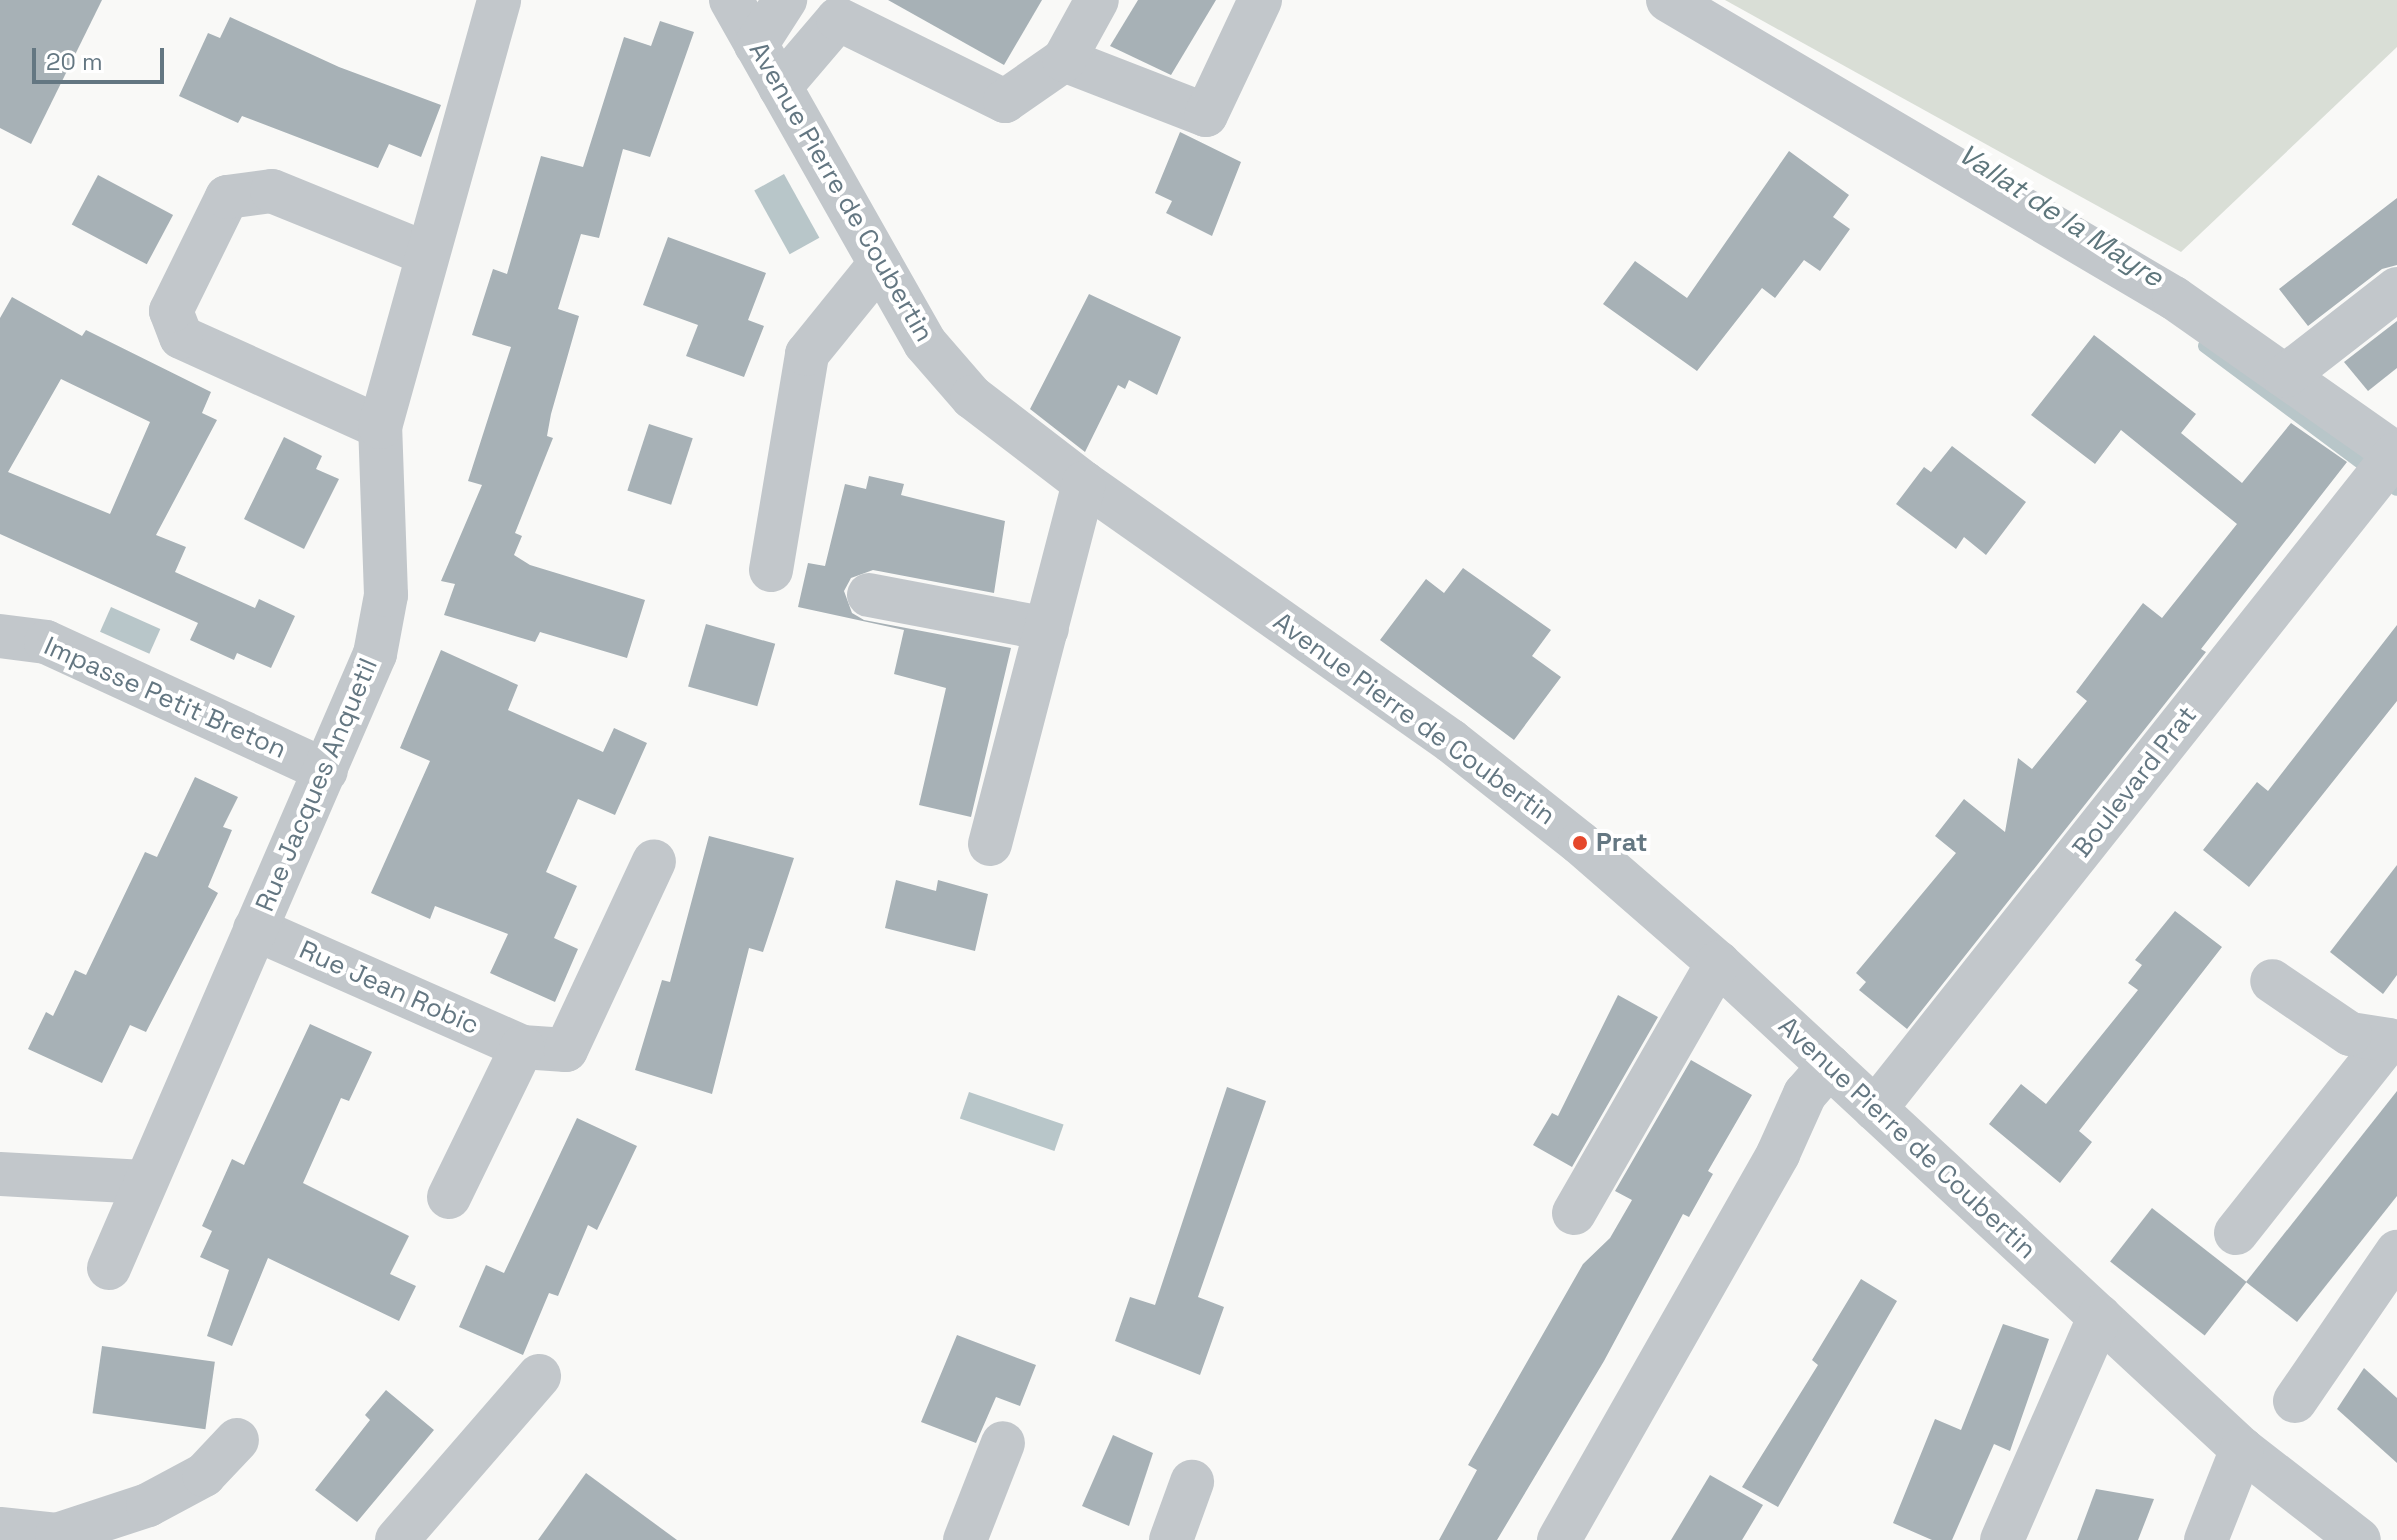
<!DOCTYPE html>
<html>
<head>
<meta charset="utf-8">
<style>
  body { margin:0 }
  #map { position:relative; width:2397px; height:1540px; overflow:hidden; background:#f9f9f7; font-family:"Space Grotesk",sans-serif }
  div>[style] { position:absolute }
  .green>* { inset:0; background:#d9ded6 }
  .water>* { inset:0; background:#b8c6c9; transform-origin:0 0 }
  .stream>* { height:14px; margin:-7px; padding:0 7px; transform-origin:7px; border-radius:7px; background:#b8c6c9 }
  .building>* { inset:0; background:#a7b1b6; transform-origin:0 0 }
  .minor>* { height:44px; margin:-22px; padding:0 22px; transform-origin:22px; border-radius:22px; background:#c2c7cb }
  .dots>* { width:22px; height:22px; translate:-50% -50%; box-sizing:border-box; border:4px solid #fff; border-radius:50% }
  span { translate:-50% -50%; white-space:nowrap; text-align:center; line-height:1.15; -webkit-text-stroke:8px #fff; paint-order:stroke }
  .street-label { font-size:26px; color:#647782 }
  .poi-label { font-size:26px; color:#647782; font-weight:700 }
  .left { translate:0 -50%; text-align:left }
  .water-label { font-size:28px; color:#5e767c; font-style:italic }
  .scale { position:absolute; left:32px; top:48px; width:132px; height:36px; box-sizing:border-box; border:4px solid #647782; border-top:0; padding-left:10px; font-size:24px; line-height:28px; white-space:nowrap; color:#647782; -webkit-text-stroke:6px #fff; paint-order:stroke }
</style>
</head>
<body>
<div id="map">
  <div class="green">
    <div style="clip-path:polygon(1725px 0,2397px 0,2397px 47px,2181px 252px)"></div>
  </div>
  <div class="water">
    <div style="left:784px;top:174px;width:73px;height:34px;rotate:61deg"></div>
    <div style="left:111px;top:607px;width:54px;height:27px;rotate:24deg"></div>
    <div style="left:969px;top:1092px;width:100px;height:28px;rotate:19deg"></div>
  </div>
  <div class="stream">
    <div style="left:2205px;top:346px;width:239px;rotate:36.7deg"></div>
  </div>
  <div class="building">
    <div style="clip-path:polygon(0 0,102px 0,31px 144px,0 128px)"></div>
    <div style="clip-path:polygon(888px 0,1042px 0,1004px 65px)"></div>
    <div style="clip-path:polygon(1138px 0,1216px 0,1171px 75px,1110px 46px)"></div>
    <div style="clip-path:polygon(230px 17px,339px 67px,441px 105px,421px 157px,389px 144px,378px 168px,242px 116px,238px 123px,179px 96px,208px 33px,220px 38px)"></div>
    <div style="clip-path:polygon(660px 21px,694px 32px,650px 157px,623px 149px,599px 238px,581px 234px,558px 309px,579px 316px,551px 414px,547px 436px,553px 438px,515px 533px,522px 536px,514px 555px,530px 565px,645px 600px,627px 658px,540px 632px,535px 642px,444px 615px,455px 584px,441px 581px,482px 485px,468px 481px,511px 347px,472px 335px,493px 269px,507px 274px,541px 156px,583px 167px,624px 37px,651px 46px)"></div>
    <div style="clip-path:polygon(1180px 132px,1241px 162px,1212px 236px,1166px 213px,1172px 201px,1155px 193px)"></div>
    <div style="clip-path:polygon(1789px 151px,1849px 195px,1833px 217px,1850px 229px,1820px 271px,1804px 260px,1775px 298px,1762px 288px,1697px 371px,1603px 304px,1635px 261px,1687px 298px)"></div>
    <div style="left:98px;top:175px;width:85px;height:56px;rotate:28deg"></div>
    <div style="clip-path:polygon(2397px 198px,2397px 265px,2382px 269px,2308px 326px,2279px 289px)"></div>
    <div style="clip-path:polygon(668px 237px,766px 273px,748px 320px,764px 326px,744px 377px,686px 356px,698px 325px,643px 305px)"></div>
    <div style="clip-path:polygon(1089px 294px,1181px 337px,1157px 395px,1129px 380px,1125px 389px,1118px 385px,1085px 452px,1030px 409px)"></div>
    <div style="clip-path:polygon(evenodd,12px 297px,82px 336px,86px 330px,211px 392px,202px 413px,217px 420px,156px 535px,186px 547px,175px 572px,255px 608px,259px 599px,295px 616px,271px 668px,237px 653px,234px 660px,190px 640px,198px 623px,0 534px,0 318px,12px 297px,61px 379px,150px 422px,110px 514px,8px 472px,61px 379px)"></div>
    <div style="clip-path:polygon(2397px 321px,2397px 368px,2368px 391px,2344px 362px)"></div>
    <div style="clip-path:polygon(2094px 335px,2196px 414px,2181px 433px,2242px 483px,2291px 423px,2347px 462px,2201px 649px,2206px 652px,1907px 1029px,1859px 990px,1866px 982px,1856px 973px,1956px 853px,1935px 836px,1964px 799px,2005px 832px,2018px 758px,2032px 769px,2087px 701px,2076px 692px,2143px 603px,2162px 618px,2237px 524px,2121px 430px,2095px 464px,2031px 415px)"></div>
    <div style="left:649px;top:424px;width:46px;height:70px;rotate:18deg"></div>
    <div style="clip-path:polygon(284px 437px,322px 456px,316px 469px,339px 479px,304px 549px,244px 519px)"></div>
    <div style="clip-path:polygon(1952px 446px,2026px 502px,1986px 555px,1964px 537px,1956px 549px,1896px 504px,1924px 467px,1931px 472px)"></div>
    <div style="clip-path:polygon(869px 476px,904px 484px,901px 495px,1005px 521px,994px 593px,873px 570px,851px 578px,844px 591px,852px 613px,864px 620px,1011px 648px,971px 817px,919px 805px,946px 688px,894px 674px,904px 630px,798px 607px,808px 563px,825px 566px,845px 484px,866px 489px)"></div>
    <div style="clip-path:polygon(1463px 568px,1551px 630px,1532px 656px,1561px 677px,1514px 740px,1380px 640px,1426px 579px,1444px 593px)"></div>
    <div style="left:706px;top:624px;width:72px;height:65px;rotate:16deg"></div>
    <div style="clip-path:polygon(2397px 625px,2397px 701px,2249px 887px,2203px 850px,2257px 782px,2268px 791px)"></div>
    <div style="clip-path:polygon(441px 650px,518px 685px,508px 710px,603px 752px,614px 728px,647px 743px,615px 815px,578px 799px,546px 872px,577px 886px,554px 938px,578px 949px,555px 1002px,490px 973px,508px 934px,435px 906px,430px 919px,371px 893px,430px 761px,400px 748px)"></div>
    <div style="clip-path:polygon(195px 777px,238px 797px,223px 827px,232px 830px,208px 887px,218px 893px,146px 1032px,130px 1025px,102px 1083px,28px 1049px,46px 1012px,53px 1016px,75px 970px,86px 975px,145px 852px,157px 857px)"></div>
    <div style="clip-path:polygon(709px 836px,794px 858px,763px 952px,749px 948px,712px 1094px,635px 1070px,662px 980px,670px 982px)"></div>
    <div style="clip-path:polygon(2397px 865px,2397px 975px,2383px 994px,2330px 952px)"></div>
    <div style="clip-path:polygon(896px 880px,936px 891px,938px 880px,988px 894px,975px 951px,885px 928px)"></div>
    <div style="clip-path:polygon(2175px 911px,2222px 947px,2079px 1131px,2092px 1142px,2060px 1183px,1989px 1124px,2021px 1084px,2046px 1104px,2138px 990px,2128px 983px,2142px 965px,2135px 960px)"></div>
    <div style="clip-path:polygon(1618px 995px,1658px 1017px,1572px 1167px,1533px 1145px,1552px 1113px,1558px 1116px)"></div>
    <div style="clip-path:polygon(310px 1024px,372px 1052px,349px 1101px,341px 1098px,303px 1183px,409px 1236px,390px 1274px,416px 1286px,399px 1321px,268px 1258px,232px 1346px,207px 1336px,229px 1270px,200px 1257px,212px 1231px,202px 1226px,232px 1159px,244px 1165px)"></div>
    <div style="clip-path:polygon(1691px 1060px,1752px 1095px,1708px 1171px,1713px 1174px,1689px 1217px,1683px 1214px,1604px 1361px,1497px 1540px,1439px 1540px,1477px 1470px,1468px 1465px,1527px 1362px,1583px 1264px,1610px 1238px,1632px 1200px,1615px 1191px)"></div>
    <div style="clip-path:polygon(1227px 1087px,1266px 1101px,1198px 1297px,1224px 1307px,1200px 1375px,1115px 1341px,1130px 1297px,1155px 1305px)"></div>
    <div style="clip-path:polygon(2397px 1091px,2397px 1196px,2297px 1322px,2246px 1282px)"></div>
    <div style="clip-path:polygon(577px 1118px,637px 1146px,597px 1230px,588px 1225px,558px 1296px,549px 1293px,523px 1355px,459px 1327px,486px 1265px,504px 1273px)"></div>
    <div style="left:2152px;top:1208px;width:120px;height:68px;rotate:38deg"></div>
    <div style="clip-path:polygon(1861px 1279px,1897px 1301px,1778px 1507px,1742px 1487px,1818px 1365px,1812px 1360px)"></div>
    <div style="clip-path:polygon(2003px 1324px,2049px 1339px,2010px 1451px,1994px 1444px,1952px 1540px,1932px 1540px,1893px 1523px,1935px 1419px,1961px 1430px)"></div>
    <div style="clip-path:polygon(957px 1335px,1036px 1365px,1020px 1406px,996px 1397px,976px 1443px,921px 1422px)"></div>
    <div style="left:102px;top:1346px;width:114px;height:68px;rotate:8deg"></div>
    <div style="clip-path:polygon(2364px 1368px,2397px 1398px,2397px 1463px,2337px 1409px)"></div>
    <div style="clip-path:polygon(386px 1390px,434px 1430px,357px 1522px,315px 1490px,370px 1420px,365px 1415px)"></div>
    <div style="clip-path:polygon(1113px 1435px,1153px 1453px,1129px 1526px,1082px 1506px)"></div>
    <div style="clip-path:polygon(586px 1473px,677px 1540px,538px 1540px)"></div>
    <div style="clip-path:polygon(1710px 1475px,1763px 1505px,1742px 1540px,1671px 1540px)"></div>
    <div style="clip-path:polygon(2096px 1489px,2154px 1499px,2138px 1540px,2077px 1540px)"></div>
  </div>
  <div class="minor">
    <div style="left:731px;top:0;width:394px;rotate:60.5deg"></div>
    <div style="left:925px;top:343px;width:72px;rotate:49deg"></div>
    <div style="left:972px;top:397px;width:141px;rotate:37.5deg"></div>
    <div style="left:1084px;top:483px;width:449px;rotate:35.1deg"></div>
    <div style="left:1451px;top:741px;width:164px;rotate:38.3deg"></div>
    <div style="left:1580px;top:843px;width:183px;rotate:41deg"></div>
    <div style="left:1718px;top:963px;width:715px;rotate:42.85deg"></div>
    <div style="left:2242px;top:1449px;width:148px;rotate:37.9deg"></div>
    <div style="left:1668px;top:0;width:587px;rotate:30.5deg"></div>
    <div style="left:2174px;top:298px;width:273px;rotate:35.1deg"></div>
    <div style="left:756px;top:45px;width:54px;rotate:-57.2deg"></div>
    <div style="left:1064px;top:60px;width:152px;rotate:21.2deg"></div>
    <div style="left:1206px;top:115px;width:127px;rotate:-64.8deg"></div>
    <div style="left:780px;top:87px;width:89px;rotate:-49.5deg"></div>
    <div style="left:838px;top:19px;width:186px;rotate:26.2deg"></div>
    <div style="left:1005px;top:101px;width:72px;rotate:-34.8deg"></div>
    <div style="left:1064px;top:60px;width:68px;rotate:-61.2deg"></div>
    <div style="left:2285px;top:376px;width:142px;rotate:-37.8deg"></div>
    <div style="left:380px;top:427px;width:218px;rotate:-155.7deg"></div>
    <div style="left:181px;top:337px;width:28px;rotate:-111deg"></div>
    <div style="left:171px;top:311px;width:127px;rotate:-63.8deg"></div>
    <div style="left:227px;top:197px;width:45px;rotate:-7.6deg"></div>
    <div style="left:272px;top:191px;width:167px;rotate:22.1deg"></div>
    <div style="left:771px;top:570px;width:219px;rotate:-80.5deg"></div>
    <div style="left:807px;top:354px;width:116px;rotate:-51deg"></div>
    <div style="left:869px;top:595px;width:181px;rotate:10.8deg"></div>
    <div style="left:0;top:636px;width:46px;rotate:7.4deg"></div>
    <div style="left:46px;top:642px;width:308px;rotate:24.7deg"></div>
    <div style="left:990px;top:844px;width:373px;rotate:-75.4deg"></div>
    <div style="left:255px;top:929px;width:292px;rotate:23.8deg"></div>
    <div style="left:522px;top:1047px;width:44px;rotate:3.9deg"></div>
    <div style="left:566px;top:1050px;width:208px;rotate:-65deg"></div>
    <div style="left:1875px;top:1109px;width:836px;rotate:-51.55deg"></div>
    <div style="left:0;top:1174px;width:144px;rotate:3.2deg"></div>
    <div style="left:449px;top:1197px;width:167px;rotate:-64deg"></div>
    <div style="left:1574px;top:1213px;width:289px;rotate:-60.1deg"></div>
    <div style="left:2236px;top:1233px;width:246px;rotate:-51.6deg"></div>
    <div style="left:2389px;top:1040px;width:39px;rotate:-171deg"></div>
    <div style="left:2350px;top:1034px;width:94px;rotate:-145.8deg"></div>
    <div style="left:109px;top:1268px;width:669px;rotate:-66.58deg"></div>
    <div style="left:375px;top:654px;width:60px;rotate:-79.4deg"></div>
    <div style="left:386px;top:595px;width:168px;rotate:-92deg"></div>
    <div style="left:380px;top:427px;width:443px;rotate:-74.4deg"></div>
    <div style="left:2295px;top:1401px;width:181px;rotate:-55.6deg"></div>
    <div style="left:0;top:1529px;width:57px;rotate:6deg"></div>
    <div style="left:57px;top:1535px;width:96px;rotate:-18.2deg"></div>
    <div style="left:148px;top:1505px;width:64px;rotate:-28.2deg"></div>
    <div style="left:204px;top:1475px;width:48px;rotate:-46.7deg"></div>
    <div style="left:397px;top:1540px;width:217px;rotate:-49.1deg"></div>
    <div style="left:965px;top:1540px;width:104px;rotate:-68.6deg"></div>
    <div style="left:1171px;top:1540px;width:62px;rotate:-70.1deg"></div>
    <div style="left:1559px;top:1540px;width:444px;rotate:-60.4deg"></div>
    <div style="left:1778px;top:1154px;width:66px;rotate:-65.8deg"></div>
    <div style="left:1805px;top:1094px;width:37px;rotate:-49deg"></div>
    <div style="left:2002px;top:1540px;width:244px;rotate:-66.4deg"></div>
    <div style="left:2206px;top:1540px;width:98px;rotate:-68.4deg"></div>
  </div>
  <div class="dots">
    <div style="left:1580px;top:843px;background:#e5472b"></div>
  </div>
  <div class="street-label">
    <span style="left:841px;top:192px;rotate:60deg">Avenue Pierre de Coubertin</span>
    <span style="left:165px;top:698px;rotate:24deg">Impasse Petit Breton</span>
    <span style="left:1414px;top:719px;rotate:36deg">Avenue Pierre de Coubertin</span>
    <span style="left:2135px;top:782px;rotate:-52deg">Boulevard Prat</span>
    <span style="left:317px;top:785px;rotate:-67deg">Rue Jacques Anquetil</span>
    <span style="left:389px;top:988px;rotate:24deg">Rue Jean Robic</span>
    <span style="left:1907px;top:1138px;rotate:43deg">Avenue Pierre de Coubertin</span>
  </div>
  <div class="poi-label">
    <span class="left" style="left:1596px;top:843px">Prat</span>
  </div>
  <div class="water-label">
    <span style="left:2061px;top:215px;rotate:33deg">Vallat de la Mayre</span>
  </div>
  <div class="scale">20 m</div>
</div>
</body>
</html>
